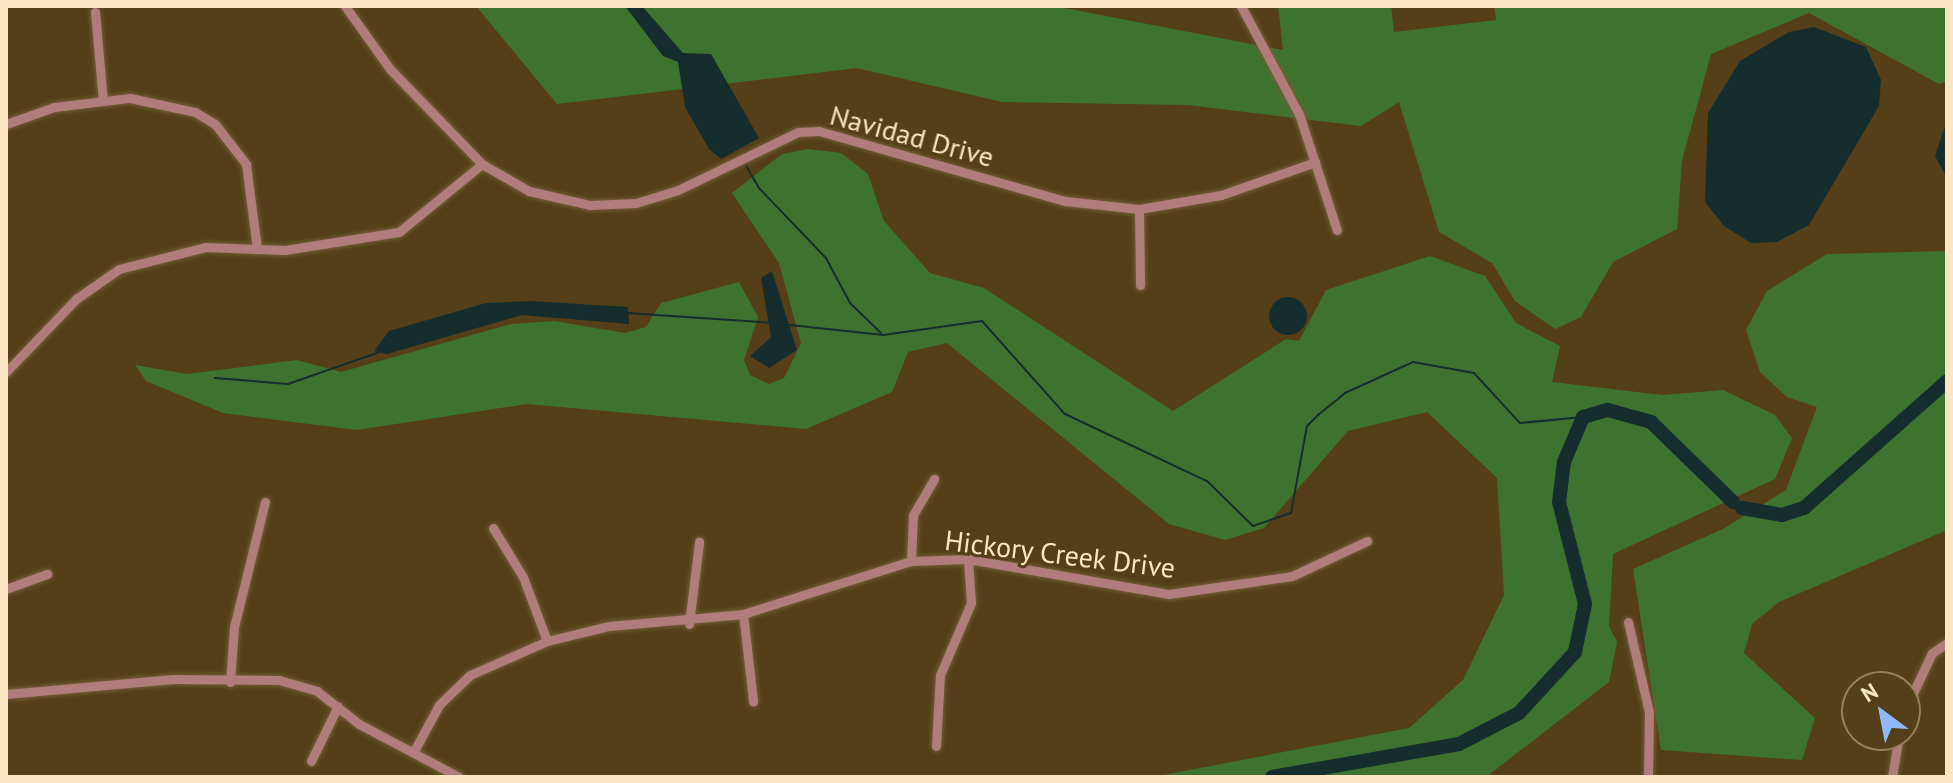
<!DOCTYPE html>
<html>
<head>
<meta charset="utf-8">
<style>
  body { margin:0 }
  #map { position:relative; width:1953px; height:783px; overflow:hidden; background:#543f19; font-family:"PT Sans",sans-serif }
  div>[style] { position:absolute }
  .green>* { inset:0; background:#3e732f }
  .water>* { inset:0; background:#162d2e }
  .round { border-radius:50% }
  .stream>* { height:2px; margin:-1px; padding:0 1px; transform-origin:1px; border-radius:1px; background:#162d2e }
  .river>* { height:14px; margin:-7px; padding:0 7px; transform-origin:7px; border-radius:7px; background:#162d2e }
  .roads { filter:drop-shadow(0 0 2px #725d37) drop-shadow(0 0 2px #725d37) }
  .minor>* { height:9px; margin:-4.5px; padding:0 4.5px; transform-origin:4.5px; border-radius:4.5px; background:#b07c7c }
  span { translate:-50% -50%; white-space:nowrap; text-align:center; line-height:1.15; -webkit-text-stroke:6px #543f19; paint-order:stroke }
  .street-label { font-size:28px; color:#fbe5c2 }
  .frame { position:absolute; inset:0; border:8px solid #fbe5c2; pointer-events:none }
  .north { position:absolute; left:1841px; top:671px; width:80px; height:80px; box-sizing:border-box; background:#543f19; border:2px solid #97815d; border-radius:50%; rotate:328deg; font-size:22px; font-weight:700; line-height:32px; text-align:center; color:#fbe5c2 }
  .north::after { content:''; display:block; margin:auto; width:28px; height:36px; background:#8db9fc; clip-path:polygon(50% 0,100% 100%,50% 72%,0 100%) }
</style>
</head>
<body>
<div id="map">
  <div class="green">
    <div style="clip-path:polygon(476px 6px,1054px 6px,1283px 50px,1278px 6px,1391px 6px,1394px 32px,1496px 20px,1494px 6px,1947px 6px,1947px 81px,1939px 84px,1809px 13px,1711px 54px,1682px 161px,1677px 229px,1613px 262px,1581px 317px,1555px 329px,1515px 301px,1492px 263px,1439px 232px,1399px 102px,1361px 126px,1188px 105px,1002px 102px,857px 68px,557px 104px)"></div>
    <div style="clip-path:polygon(808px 149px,841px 153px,868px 174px,884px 221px,930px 273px,984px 288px,1173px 411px,1286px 339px,1299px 341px,1326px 290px,1430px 256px,1485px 276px,1516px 323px,1560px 346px,1552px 382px,1662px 395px,1723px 390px,1775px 415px,1792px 438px,1775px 479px,1613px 554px,1609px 626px,1617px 642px,1609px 682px,1486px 777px,1153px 777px,1409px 728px,1463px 680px,1504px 595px,1497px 478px,1427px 412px,1348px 431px,1264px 528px,1225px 540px,1169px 524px,947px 343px,908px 352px,892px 392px,806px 429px,527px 404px,357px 430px,223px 413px,146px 381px,135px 365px,187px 374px,297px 360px,341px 372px,511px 324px,554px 321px,625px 333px,646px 327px,661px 303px,739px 282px,758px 317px,744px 360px,750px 375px,769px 384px,784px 378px,801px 343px,779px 263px,732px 193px,782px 154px)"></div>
    <div style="clip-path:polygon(1947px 251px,1947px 530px,1779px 602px,1752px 624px,1744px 653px,1815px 718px,1802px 760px,1661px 750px,1633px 569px,1723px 529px,1786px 490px,1817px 407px,1787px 397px,1760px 372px,1746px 330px,1767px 291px,1827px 254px)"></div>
  </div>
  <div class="water">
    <div style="clip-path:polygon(625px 6px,642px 6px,683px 53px,711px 54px,759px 138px,721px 159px,709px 149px,685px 107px,678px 62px,663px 56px)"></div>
    <div style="clip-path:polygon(1814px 27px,1866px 47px,1881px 80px,1879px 106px,1809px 225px,1777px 242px,1751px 243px,1724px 226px,1705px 202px,1708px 113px,1740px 61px,1789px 32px)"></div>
    <div style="clip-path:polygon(1947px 120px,1947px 178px,1935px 156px)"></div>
    <div style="clip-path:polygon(772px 271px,797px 350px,769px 368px,750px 356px,771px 337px,761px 278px)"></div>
    <div class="round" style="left:1269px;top:297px;width:38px;height:38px"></div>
    <div style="clip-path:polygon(530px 301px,628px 307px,629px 324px,522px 315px,387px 354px,374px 351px,389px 331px,486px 303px)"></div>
  </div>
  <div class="stream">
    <div style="left:744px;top:162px;width:30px;rotate:60deg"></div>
    <div style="left:759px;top:188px;width:97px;rotate:46.3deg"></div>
    <div style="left:826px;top:258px;width:51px;rotate:61.9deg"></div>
    <div style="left:850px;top:303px;width:43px;rotate:44.1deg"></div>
    <div style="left:627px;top:313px;width:145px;rotate:3.9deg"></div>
    <div style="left:790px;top:325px;width:94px;rotate:6.1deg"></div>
    <div style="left:883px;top:335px;width:100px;rotate:-8deg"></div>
    <div style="left:982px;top:321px;width:125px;rotate:48.3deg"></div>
    <div style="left:1065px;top:414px;width:157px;rotate:25.3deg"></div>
    <div style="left:1207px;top:481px;width:64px;rotate:44.4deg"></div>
    <div style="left:1253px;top:526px;width:40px;rotate:-18.9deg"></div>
    <div style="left:1291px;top:513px;width:88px;rotate:-79.6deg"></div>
    <div style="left:1307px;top:426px;width:16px;rotate:-45deg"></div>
    <div style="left:1318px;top:415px;width:35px;rotate:-39deg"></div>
    <div style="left:1345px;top:393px;width:75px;rotate:-24.5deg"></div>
    <div style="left:1413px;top:362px;width:62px;rotate:10.2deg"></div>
    <div style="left:1474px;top:373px;width:68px;rotate:47.4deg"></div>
    <div style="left:1520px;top:423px;width:63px;rotate:-5.4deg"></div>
    <div style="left:215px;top:378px;width:73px;rotate:4.7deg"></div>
    <div style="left:288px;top:384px;width:97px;rotate:-19.2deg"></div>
  </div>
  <div class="river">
    <div style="left:1742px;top:508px;width:41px;rotate:9.9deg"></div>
    <div style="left:1782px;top:515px;width:23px;rotate:-18deg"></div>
    <div style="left:1804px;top:508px;width:191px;rotate:-41.6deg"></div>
    <div style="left:1272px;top:777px;width:190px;rotate:-10deg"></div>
    <div style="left:1459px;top:744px;width:68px;rotate:-27.3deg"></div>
    <div style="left:1519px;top:713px;width:83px;rotate:-47.4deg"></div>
    <div style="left:1575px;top:652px;width:49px;rotate:-78.2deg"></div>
    <div style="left:1585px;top:604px;width:105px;rotate:-104.3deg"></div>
    <div style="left:1559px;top:502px;width:40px;rotate:-82.9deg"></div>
    <div style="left:1564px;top:462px;width:49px;rotate:-67.1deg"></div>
    <div style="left:1583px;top:417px;width:26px;rotate:-16deg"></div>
    <div style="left:1608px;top:410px;width:45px;rotate:15.6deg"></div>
    <div style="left:1651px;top:422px;width:115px;rotate:44.3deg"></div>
  </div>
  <div class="roads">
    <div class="minor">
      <div style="left:345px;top:6px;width:77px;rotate:54.5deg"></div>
      <div style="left:390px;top:69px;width:132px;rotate:45.9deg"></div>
      <div style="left:482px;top:164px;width:54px;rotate:29.9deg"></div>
      <div style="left:529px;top:191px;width:63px;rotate:12.9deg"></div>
      <div style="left:590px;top:205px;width:46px;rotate:-2.5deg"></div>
      <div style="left:636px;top:203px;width:44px;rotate:-17.2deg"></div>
      <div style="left:678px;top:190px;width:133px;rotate:-25.8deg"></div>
      <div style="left:798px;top:132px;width:21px;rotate:-3deg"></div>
      <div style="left:819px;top:131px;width:256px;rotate:15.9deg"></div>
      <div style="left:1065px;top:201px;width:74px;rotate:6.2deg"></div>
      <div style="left:1139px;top:209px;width:83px;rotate:-9.7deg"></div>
      <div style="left:1221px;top:195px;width:100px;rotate:-19.3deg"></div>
      <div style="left:1241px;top:6px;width:123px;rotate:61.8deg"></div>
      <div style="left:1299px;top:114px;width:122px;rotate:71.9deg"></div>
      <div style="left:95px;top:12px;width:89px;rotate:84.9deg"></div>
      <div style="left:6px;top:124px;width:51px;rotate:-19.5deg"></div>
      <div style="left:54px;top:107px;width:77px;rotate:-6.8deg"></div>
      <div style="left:130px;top:98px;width:66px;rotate:12.2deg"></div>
      <div style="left:195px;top:112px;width:23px;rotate:31deg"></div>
      <div style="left:215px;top:124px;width:51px;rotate:52.2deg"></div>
      <div style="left:246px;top:164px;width:86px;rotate:82.6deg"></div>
      <div style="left:1139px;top:209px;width:76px;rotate:89.2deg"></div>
      <div style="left:6px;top:372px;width:101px;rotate:-46.2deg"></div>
      <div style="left:76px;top:299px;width:52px;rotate:-34.9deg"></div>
      <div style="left:119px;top:269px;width:89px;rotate:-14.3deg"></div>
      <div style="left:205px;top:247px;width:80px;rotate:2.1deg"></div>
      <div style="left:285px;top:250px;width:115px;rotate:-9deg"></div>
      <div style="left:399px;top:232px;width:107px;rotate:-39.3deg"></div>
      <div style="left:493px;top:528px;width:57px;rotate:58.5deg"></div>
      <div style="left:523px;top:577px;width:68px;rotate:69.4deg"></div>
      <div style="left:911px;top:561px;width:46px;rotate:-87.5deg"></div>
      <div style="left:913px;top:515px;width:42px;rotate:-59.7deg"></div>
      <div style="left:6px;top:589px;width:44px;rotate:-20.1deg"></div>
      <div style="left:743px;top:614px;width:88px;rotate:83.4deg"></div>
      <div style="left:1628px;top:622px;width:92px;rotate:76.9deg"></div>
      <div style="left:1649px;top:712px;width:65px;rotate:90.9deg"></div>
      <div style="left:689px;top:624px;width:83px;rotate:-83deg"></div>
      <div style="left:230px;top:682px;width:55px;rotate:-85.8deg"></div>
      <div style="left:234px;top:627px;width:129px;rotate:-76.1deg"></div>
      <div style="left:6px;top:694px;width:168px;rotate:-5.1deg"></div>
      <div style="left:173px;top:679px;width:106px;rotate:0.5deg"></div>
      <div style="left:279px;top:680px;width:40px;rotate:16deg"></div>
      <div style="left:317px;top:691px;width:53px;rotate:38.2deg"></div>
      <div style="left:359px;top:724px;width:113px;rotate:27.9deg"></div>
      <div style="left:1905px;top:710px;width:63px;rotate:-64.7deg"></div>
      <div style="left:1932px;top:653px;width:18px;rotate:-34deg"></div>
      <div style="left:936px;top:746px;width:71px;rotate:-86.8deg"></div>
      <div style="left:940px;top:675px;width:78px;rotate:-66.7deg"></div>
      <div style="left:971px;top:603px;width:44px;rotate:-93.9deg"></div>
      <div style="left:414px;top:751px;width:52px;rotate:-61.5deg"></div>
      <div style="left:439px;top:705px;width:43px;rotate:-44.1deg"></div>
      <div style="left:470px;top:675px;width:84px;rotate:-23.8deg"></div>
      <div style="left:547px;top:641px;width:64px;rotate:-13.6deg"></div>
      <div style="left:609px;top:626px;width:135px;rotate:-5.1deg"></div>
      <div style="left:743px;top:614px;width:176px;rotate:-17.5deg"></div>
      <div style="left:911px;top:561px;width:57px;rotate:-2deg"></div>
      <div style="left:968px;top:559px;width:204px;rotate:9.9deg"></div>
      <div style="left:1169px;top:594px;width:124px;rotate:-8.3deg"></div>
      <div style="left:1292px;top:576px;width:83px;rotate:-25deg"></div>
      <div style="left:311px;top:761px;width:61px;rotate:-63.9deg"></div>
      <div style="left:1892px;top:777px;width:43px;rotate:-80.5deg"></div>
    </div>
  </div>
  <div class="street-label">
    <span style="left:912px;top:136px;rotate:15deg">Navidad Drive</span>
    <span style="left:1060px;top:554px;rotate:7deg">Hickory Creek Drive</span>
  </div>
  <div class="frame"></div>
  <div class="north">N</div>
</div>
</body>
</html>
